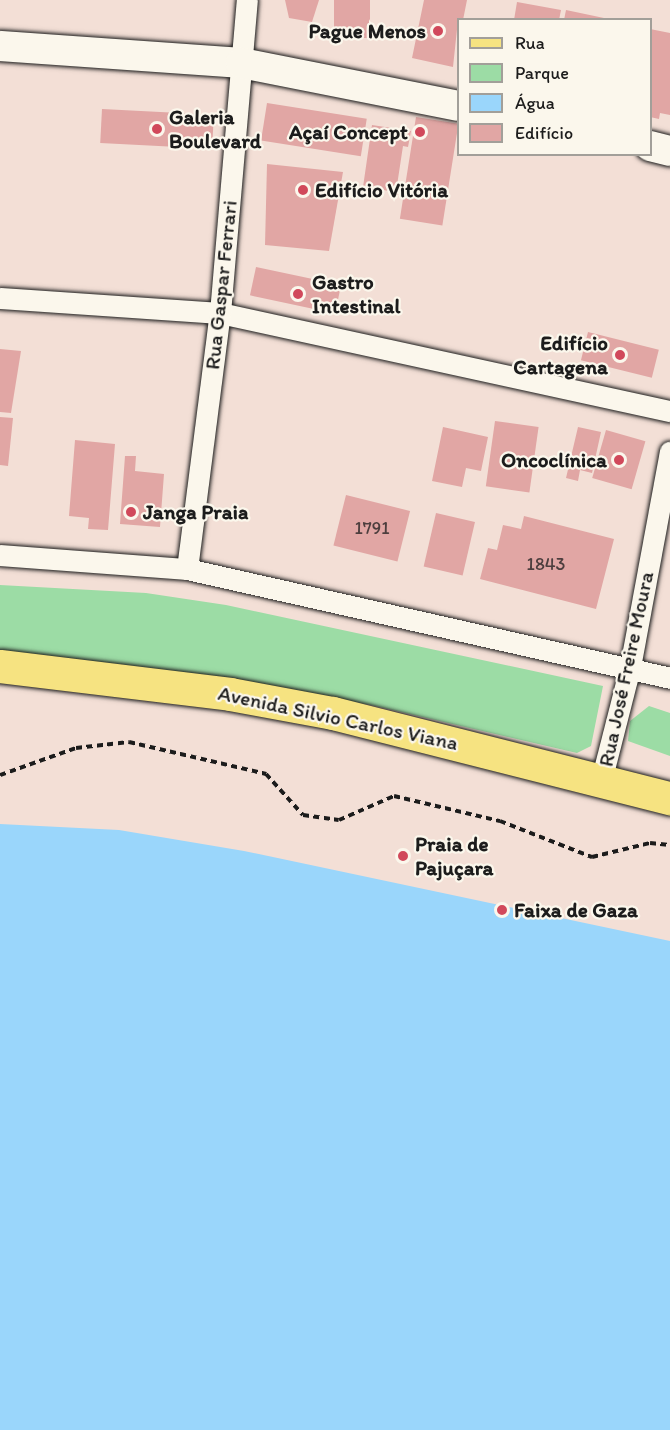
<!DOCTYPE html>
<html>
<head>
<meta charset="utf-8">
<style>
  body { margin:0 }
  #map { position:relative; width:670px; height:1430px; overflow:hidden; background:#f3dfd6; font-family:Itim,sans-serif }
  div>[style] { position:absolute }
  .green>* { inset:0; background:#9cdca5 }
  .water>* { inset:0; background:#9ad6fb }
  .building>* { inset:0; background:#e1a6a4; transform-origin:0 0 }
  .path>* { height:4px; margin-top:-2px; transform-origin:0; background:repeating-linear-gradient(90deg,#1c1c1c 0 6px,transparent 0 10.5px) }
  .roads { filter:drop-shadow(0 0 2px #1c1c1c) drop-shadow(0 0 2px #1c1c1c) }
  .street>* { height:21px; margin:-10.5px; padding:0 10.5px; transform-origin:10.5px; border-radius:10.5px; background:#fbf7ec }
  .secondary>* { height:30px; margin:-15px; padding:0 15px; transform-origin:15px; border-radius:15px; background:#fbf7ec }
  .primary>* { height:33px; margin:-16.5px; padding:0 16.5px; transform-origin:16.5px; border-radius:16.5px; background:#f6e381 }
  .dots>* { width:16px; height:16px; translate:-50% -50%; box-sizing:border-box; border:3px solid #fbf7ec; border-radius:50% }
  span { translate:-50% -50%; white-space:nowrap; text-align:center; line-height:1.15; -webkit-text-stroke:4.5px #fbf7ec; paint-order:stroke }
  .number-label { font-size:18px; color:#4d3e3e }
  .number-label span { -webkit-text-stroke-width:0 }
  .poi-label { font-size:21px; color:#1c1c1c; font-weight:700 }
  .right { translate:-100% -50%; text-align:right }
  .left { translate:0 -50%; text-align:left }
  .street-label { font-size:21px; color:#1c1c1c }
  .legend { position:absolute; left:457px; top:18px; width:195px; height:138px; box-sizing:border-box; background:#fbf7ec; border:2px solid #a29f99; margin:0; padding:8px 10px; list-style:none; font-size:18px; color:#1c1c1c }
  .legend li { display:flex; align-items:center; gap:12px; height:30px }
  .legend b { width:30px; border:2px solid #a29f99 }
</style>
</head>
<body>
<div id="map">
  <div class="green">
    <div style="clip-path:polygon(0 585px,146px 593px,226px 605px,603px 686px,591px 746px,577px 753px,371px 705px,211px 678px,0 653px)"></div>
    <div style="clip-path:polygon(649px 706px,670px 713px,670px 756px,628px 741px,630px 721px)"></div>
  </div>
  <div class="water">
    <div style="clip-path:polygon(0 824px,119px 830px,244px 851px,670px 941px,670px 1430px,0 1430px)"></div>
  </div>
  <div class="building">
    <div style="clip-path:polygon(285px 0,319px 0,312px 22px,289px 18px)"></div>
    <div style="left:334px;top:0;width:36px;height:38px"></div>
    <div style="clip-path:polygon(424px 0,467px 0,463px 20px,458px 20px,453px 67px,412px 58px)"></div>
    <div style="clip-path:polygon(517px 2px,561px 10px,559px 20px,514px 20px)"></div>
    <div style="clip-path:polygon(566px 10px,604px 18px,603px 20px,564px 20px)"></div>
    <div style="clip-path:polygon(650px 29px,670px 33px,670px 115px,660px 113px,659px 119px,650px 117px)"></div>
    <div style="left:267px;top:103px;width:101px;height:38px;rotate:9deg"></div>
    <div style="left:102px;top:109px;width:112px;height:34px;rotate:3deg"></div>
    <div style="left:416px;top:117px;width:43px;height:103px;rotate:9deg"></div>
    <div style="clip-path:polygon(372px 125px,411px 131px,408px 147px,403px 146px,396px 192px,363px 187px)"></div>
    <div style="clip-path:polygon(267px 164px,343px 172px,329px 251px,265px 245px)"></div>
    <div style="left:256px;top:267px;width:87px;height:29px;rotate:12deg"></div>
    <div style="left:588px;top:332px;width:73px;height:29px;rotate:14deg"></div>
    <div style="clip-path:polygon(0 349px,21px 351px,11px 413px,0 412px)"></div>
    <div style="clip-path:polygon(0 417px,13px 418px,8px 466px,0 465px)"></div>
    <div style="left:495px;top:421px;width:44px;height:66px;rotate:8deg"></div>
    <div style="clip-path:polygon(443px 427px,488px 437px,481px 471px,466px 468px,462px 487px,432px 481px)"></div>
    <div style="clip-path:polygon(578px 427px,601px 432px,592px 473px,580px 470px,578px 481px,566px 478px)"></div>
    <div style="left:606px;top:430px;width:41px;height:50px;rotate:16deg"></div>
    <div style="clip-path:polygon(75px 440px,115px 444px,108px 530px,88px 529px,89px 518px,69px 516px)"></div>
    <div style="clip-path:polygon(125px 456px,136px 456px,135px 471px,164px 474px,160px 527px,120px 524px)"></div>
    <div style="left:346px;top:495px;width:66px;height:52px;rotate:14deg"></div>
    <div style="left:436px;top:513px;width:40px;height:55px;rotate:13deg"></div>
    <div style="clip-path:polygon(524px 516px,614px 539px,596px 609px,480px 579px,488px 548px,497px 550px,503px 525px,521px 529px)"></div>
  </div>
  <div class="path">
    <div style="left:0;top:775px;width:81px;rotate:-19.6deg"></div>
    <div style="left:76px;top:748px;width:53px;rotate:-6.5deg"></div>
    <div style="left:129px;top:742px;width:141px;rotate:13.1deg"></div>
    <div style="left:266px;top:774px;width:55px;rotate:47.9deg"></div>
    <div style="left:303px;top:815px;width:36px;rotate:8deg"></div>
    <div style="left:339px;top:820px;width:60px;rotate:-23.6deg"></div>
    <div style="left:394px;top:796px;width:109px;rotate:13.3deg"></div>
    <div style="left:500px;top:821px;width:99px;rotate:21.4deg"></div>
    <div style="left:592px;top:857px;width:60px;rotate:-13.6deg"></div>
    <div style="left:650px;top:843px;width:20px;rotate:6deg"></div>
  </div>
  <div class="roads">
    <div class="street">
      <div style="left:0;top:298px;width:221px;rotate:3.9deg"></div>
      <div style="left:220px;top:313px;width:461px;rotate:12.3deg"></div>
      <div style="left:0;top:555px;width:188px;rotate:4.3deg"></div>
      <div style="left:187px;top:569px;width:495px;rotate:12.7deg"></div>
      <div style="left:187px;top:569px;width:258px;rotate:-82.7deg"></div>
      <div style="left:220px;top:313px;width:314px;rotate:-85.1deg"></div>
      <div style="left:601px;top:781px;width:118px;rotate:-75.7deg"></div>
      <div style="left:630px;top:667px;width:219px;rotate:-79.5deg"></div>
    </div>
    <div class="secondary">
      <div style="left:0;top:46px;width:242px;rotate:4deg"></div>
      <div style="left:241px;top:63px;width:221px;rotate:11.2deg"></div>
      <div style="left:650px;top:146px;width:21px;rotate:14deg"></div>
    </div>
    <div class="primary">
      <div style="left:0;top:666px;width:232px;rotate:6.9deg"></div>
      <div style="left:230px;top:694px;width:105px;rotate:10.5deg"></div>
      <div style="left:333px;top:713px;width:348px;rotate:14.2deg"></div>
    </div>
  </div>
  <div class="dots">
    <div style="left:438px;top:31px;background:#d1495b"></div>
    <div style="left:157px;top:129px;background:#d1495b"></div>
    <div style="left:420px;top:132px;background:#d1495b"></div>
    <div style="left:303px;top:190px;background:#d1495b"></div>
    <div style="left:298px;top:294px;background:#d1495b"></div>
    <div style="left:620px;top:355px;background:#d1495b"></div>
    <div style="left:619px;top:460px;background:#d1495b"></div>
    <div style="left:131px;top:512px;background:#d1495b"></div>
    <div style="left:403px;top:856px;background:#d1495b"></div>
    <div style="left:502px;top:910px;background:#d1495b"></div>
  </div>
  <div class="number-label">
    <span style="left:372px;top:528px">1791</span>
    <span style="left:546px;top:564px">1843</span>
  </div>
  <div class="poi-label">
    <span class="right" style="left:426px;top:31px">Pague Menos</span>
    <span class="left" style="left:169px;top:129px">Galeria<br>Boulevard</span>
    <span class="right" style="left:408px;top:132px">Açaí Concept</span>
    <span class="left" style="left:315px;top:190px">Edifício Vitória</span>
    <span class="left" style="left:312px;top:294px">Gastro<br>Intestinal</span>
    <span class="right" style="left:608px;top:355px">Edifício<br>Cartagena</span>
    <span class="right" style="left:607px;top:460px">Oncoclínica</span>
    <span class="left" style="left:143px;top:512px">Janga Praia</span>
    <span class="left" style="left:415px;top:856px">Praia de<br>Pajuçara</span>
    <span class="left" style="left:514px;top:910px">Faixa de Gaza</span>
  </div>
  <div class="street-label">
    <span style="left:221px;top:285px;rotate:-84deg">Rua Gaspar Ferrari</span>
    <span style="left:626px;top:669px;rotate:-78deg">Rua José Freire Moura</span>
    <span style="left:338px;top:718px;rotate:12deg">Avenida Silvio Carlos Viana</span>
  </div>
  <ul class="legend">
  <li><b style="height:8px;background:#f6e381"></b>Rua</li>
  <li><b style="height:16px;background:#9cdca5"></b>Parque</li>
  <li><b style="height:16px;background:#9ad6fb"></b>Água</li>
  <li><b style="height:16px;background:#e1a6a4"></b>Edifício</li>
  </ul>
</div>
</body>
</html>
